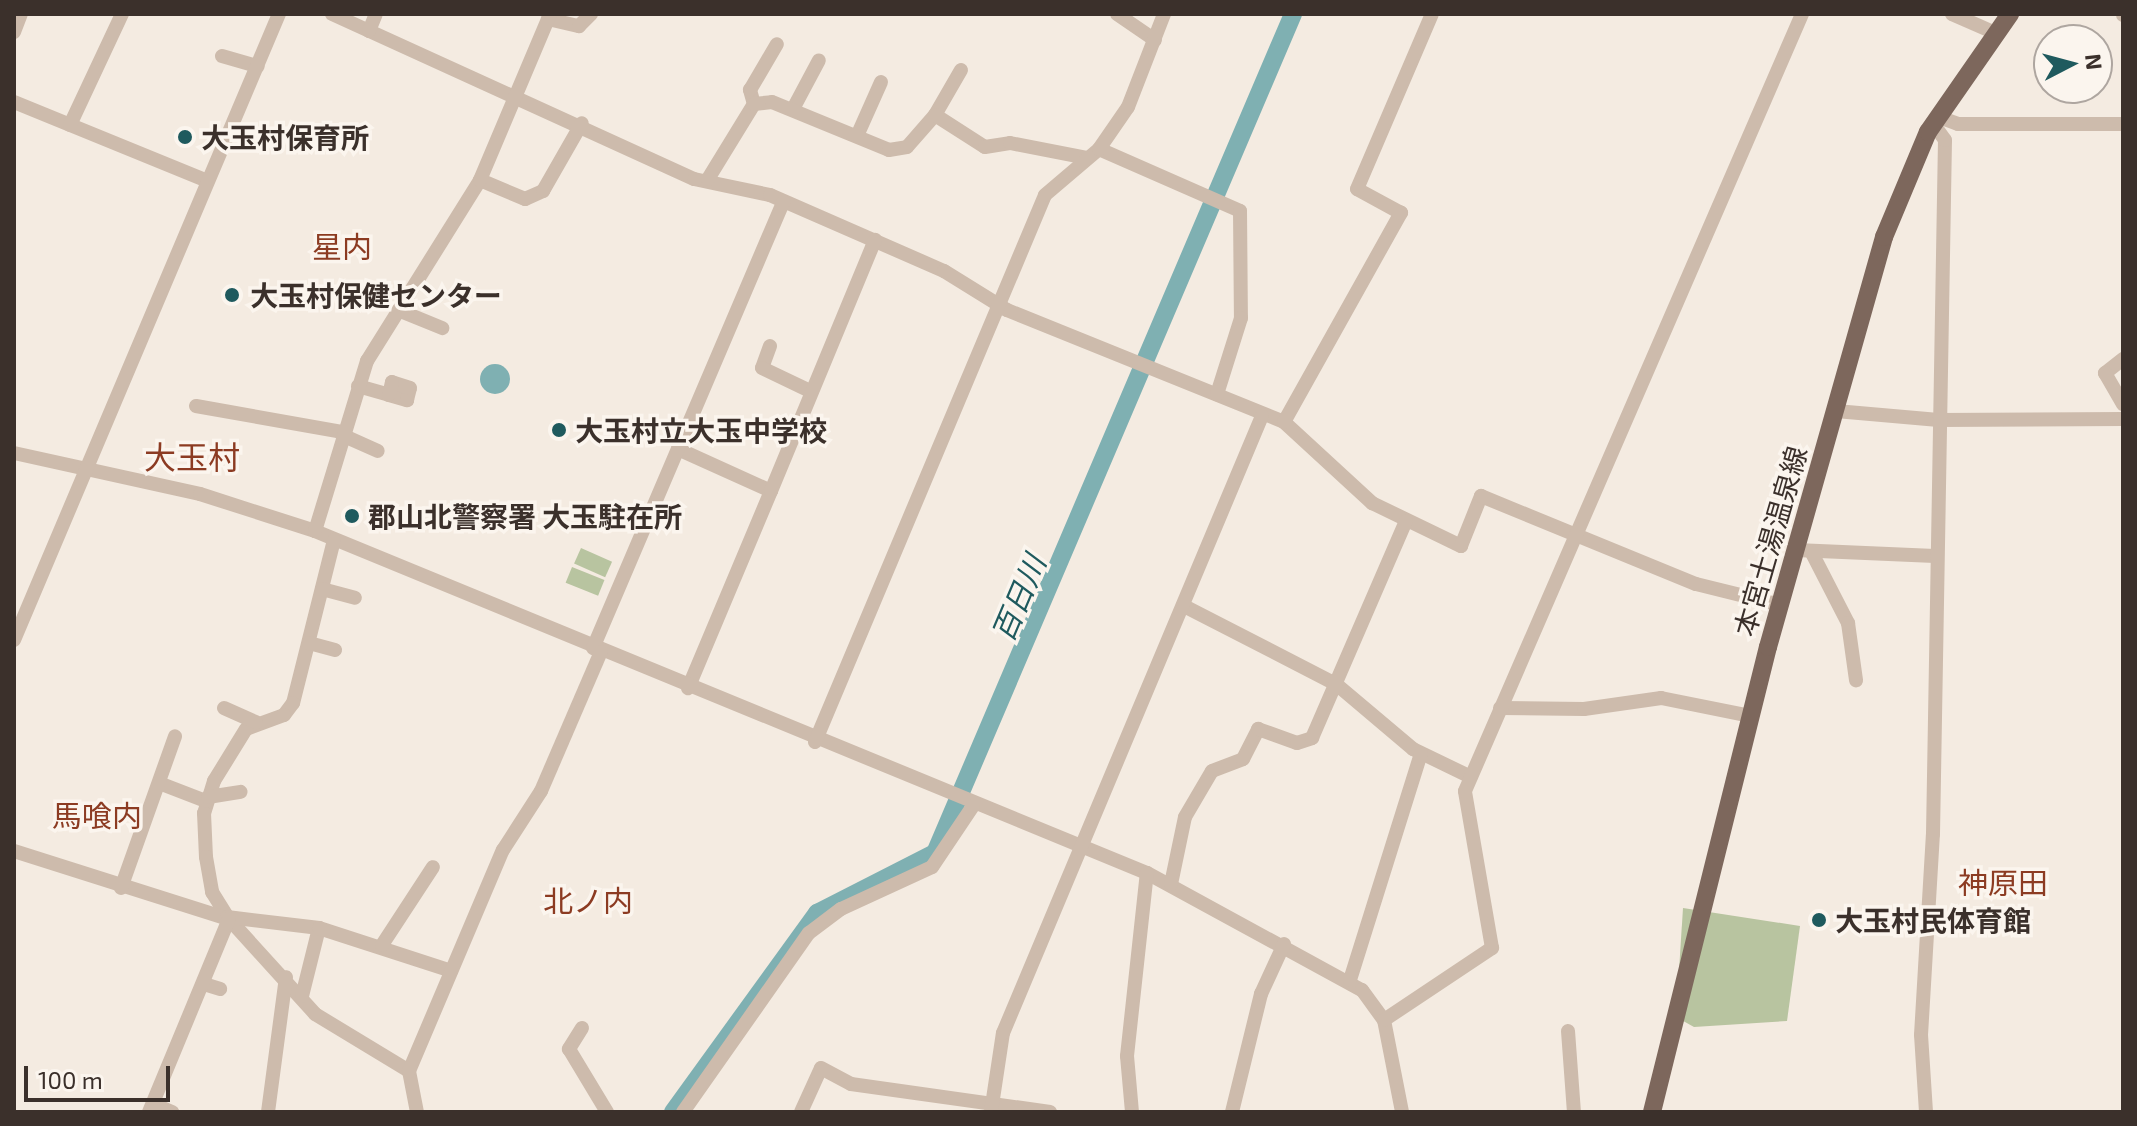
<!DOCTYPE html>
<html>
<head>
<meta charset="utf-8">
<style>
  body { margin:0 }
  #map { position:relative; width:2137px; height:1126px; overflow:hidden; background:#f4ebe1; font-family:"Exo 2","Noto Sans JP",sans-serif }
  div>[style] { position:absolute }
  .green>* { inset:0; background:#b8c4a0; transform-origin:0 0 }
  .water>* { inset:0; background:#7fb0b2 }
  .round { border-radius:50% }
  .river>* { height:18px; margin:-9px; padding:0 9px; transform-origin:9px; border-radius:9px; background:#7fb0b2 }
  .minor>* { height:14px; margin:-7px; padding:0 7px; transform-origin:7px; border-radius:7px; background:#cdbbac }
  .major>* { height:18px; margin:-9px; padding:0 9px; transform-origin:9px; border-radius:9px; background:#7d675c }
  .dots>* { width:22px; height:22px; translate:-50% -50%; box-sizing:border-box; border:4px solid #fbf5ee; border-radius:50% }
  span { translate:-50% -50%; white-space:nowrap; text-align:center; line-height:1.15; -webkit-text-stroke:7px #fbf5ee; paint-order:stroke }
  .poi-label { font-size:28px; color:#3b302b; font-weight:700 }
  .left { translate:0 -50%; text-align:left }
  .street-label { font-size:28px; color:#3b302b }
  .neighbourhood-label { font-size:30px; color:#8c3b22 }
  .water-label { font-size:30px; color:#1f5a5e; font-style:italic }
  .quarter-label { font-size:32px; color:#8c3b22 }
  .frame { position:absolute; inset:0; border:16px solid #3b302b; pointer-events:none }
  .north { position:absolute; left:2033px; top:24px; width:80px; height:80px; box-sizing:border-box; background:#fbf5ee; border:2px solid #aea6a0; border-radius:50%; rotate:84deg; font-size:22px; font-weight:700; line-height:32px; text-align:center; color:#3b302b }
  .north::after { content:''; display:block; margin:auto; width:28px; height:36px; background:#1f5a5e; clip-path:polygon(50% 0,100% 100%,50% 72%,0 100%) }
  .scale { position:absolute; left:24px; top:1066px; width:146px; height:36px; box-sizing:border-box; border:4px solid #3b302b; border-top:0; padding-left:10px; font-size:24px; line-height:28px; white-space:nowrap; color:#3b302b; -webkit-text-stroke:6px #fbf5ee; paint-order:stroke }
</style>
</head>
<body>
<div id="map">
  <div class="green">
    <div style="left:581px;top:548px;width:34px;height:17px;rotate:24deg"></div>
    <div style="left:572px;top:567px;width:35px;height:17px;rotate:22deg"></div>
    <div style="clip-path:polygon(1683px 908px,1800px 926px,1787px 1021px,1694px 1027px,1676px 1017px)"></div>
  </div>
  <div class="water">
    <div class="round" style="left:480px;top:364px;width:30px;height:30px"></div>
  </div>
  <div class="river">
    <div style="left:673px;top:1112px;width:246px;rotate:-54.1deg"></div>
    <div style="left:817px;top:913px;width:132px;rotate:-27deg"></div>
    <div style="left:935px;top:853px;width:912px;rotate:-66.89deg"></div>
  </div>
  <div class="minor">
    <div style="left:332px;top:14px;width:398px;rotate:24.5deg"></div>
    <div style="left:694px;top:179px;width:78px;rotate:11.9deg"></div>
    <div style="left:770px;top:195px;width:190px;rotate:23.6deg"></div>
    <div style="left:944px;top:271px;width:74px;rotate:31.8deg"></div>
    <div style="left:1007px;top:310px;width:299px;rotate:22deg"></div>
    <div style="left:1284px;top:422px;width:120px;rotate:42.6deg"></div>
    <div style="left:1372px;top:503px;width:99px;rotate:25.8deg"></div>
    <div style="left:1461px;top:546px;width:54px;rotate:-68.2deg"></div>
    <div style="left:1481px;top:496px;width:232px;rotate:22.3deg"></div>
    <div style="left:1696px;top:584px;width:88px;rotate:13.9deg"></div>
    <div style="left:1117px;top:14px;width:46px;rotate:34.4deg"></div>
    <div style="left:1952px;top:14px;width:47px;rotate:23.8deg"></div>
    <div style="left:2123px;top:14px;width:1px;rotate:90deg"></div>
    <div style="left:548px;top:19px;width:32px;rotate:13deg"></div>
    <div style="left:579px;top:26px;width:17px;rotate:-45deg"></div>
    <div style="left:369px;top:31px;width:18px;rotate:-68deg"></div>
    <div style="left:14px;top:32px;width:19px;rotate:-69deg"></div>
    <div style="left:222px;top:56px;width:37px;rotate:16deg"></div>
    <div style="left:14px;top:102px;width:209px;rotate:22.2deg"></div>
    <div style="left:754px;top:104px;width:15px;rotate:-106deg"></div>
    <div style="left:750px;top:90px;width:53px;rotate:-59.6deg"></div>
    <div style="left:793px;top:109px;width:55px;rotate:-62deg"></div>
    <div style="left:935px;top:115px;width:52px;rotate:-60deg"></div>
    <div style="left:1939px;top:117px;width:20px;rotate:20deg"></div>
    <div style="left:1958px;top:124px;width:165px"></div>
    <div style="left:70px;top:125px;width:123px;rotate:-64.9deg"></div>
    <div style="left:857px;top:136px;width:59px;rotate:-66deg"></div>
    <div style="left:1099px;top:149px;width:154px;rotate:23.7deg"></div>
    <div style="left:1240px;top:211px;width:107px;rotate:89.5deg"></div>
    <div style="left:1241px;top:318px;width:80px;rotate:107.5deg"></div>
    <div style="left:708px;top:179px;width:88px;rotate:-58.5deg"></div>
    <div style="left:754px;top:104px;width:18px;rotate:-6deg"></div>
    <div style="left:772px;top:102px;width:126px;rotate:22.3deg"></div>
    <div style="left:889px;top:150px;width:18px;rotate:-9deg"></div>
    <div style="left:907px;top:147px;width:43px;rotate:-48.8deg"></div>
    <div style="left:935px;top:115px;width:59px;rotate:32.6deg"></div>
    <div style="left:985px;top:147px;width:25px;rotate:-9deg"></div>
    <div style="left:1010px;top:143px;width:78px;rotate:11deg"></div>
    <div style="left:480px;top:180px;width:49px;rotate:22.9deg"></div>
    <div style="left:525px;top:199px;width:20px;rotate:-24deg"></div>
    <div style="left:543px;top:191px;width:78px;rotate:-60.2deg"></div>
    <div style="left:398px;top:310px;width:48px;rotate:22.2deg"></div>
    <div style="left:770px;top:346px;width:23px;rotate:110deg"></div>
    <div style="left:762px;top:368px;width:53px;rotate:25.6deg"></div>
    <div style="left:2123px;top:359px;width:23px;rotate:142deg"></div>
    <div style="left:2105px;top:373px;width:36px;rotate:60deg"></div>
    <div style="left:358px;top:386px;width:32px;rotate:16deg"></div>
    <div style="left:389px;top:395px;width:19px;rotate:16deg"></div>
    <div style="left:407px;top:400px;width:12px;rotate:-76deg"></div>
    <div style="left:410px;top:388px;width:19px;rotate:-162deg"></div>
    <div style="left:392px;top:382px;width:13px;rotate:103deg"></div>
    <div style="left:196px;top:406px;width:148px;rotate:10.1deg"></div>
    <div style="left:1836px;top:411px;width:103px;rotate:5deg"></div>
    <div style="left:1939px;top:420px;width:184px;rotate:-0.3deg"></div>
    <div style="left:1284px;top:422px;width:240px;rotate:-60.8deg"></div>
    <div style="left:1401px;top:213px;width:50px;rotate:-151.4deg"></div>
    <div style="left:1357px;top:189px;width:190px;rotate:-66.8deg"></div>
    <div style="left:342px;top:435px;width:39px;rotate:24deg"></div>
    <div style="left:678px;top:449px;width:102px;rotate:24.3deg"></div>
    <div style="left:771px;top:491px;width:214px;rotate:112.8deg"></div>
    <div style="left:14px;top:453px;width:190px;rotate:12.4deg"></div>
    <div style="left:200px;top:494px;width:121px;rotate:17.8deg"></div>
    <div style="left:315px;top:531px;width:900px;rotate:22.35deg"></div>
    <div style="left:1147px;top:873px;width:245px;rotate:28.6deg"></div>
    <div style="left:1362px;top:990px;width:37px;rotate:54deg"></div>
    <div style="left:1384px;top:1020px;width:94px;rotate:78.9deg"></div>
    <div style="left:771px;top:491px;width:272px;rotate:-67.5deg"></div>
    <div style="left:315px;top:531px;width:178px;rotate:-73deg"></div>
    <div style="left:367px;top:361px;width:213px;rotate:-58deg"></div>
    <div style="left:480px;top:180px;width:180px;rotate:-67.1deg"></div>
    <div style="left:334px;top:540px;width:168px;rotate:104.1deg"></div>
    <div style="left:293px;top:703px;width:15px;rotate:127deg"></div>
    <div style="left:284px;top:715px;width:40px;rotate:159.8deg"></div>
    <div style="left:246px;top:729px;width:61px;rotate:121.6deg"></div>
    <div style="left:214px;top:781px;width:34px;rotate:107deg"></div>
    <div style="left:204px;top:813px;width:44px;rotate:87.4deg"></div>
    <div style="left:206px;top:857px;width:36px;rotate:80deg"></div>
    <div style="left:212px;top:892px;width:32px;rotate:58deg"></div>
    <div style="left:229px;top:919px;width:128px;rotate:47.8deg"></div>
    <div style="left:315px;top:1014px;width:110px;rotate:31.2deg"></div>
    <div style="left:409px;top:1071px;width:42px;rotate:79deg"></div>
    <div style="left:1796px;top:550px;width:139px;rotate:2.5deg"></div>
    <div style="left:1812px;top:553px;width:79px;rotate:62.8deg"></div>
    <div style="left:1848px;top:623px;width:58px;rotate:82deg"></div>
    <div style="left:322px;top:589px;width:34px;rotate:15deg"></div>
    <div style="left:1184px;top:606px;width:171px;rotate:27.2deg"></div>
    <div style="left:1336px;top:684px;width:101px;rotate:40.2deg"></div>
    <div style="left:1413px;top:749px;width:64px;rotate:25.8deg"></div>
    <div style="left:14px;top:640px;width:680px;rotate:-67.06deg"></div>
    <div style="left:309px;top:643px;width:27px;rotate:15deg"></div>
    <div style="left:593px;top:648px;width:485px;rotate:-66.9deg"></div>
    <div style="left:224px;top:708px;width:35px;rotate:24deg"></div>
    <div style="left:1500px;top:708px;width:84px;rotate:0.7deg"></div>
    <div style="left:1584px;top:709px;width:78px;rotate:-8.1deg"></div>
    <div style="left:1661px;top:698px;width:92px;rotate:11.3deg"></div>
    <div style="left:815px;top:742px;width:593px;rotate:-67.19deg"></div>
    <div style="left:1045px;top:195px;width:71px;rotate:-40.4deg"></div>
    <div style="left:1099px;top:149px;width:51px;rotate:-55.4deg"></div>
    <div style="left:1128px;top:107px;width:100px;rotate:-68.8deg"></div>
    <div style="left:159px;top:783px;width:50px;rotate:21deg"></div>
    <div style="left:208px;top:797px;width:33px;rotate:-9deg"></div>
    <div style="left:14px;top:851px;width:225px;rotate:17.6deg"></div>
    <div style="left:1171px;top:884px;width:68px;rotate:-78.2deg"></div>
    <div style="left:1185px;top:817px;width:53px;rotate:-59.6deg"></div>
    <div style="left:1212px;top:771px;width:33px;rotate:-21deg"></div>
    <div style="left:1243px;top:759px;width:34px;rotate:-63deg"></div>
    <div style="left:1258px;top:729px;width:41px;rotate:19.7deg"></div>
    <div style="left:1297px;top:743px;width:16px;rotate:-18deg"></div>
    <div style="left:1312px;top:738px;width:236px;rotate:-66.6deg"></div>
    <div style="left:121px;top:888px;width:161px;rotate:-70.4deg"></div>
    <div style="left:227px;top:917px;width:93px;rotate:6.8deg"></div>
    <div style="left:319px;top:928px;width:70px;rotate:104deg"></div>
    <div style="left:319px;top:928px;width:139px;rotate:18deg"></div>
    <div style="left:382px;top:945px;width:93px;rotate:-56.8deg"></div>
    <div style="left:1350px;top:980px;width:237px;rotate:-72.6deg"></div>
    <div style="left:204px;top:984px;width:17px;rotate:17deg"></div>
    <div style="left:1384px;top:1020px;width:130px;rotate:-33.7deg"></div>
    <div style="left:1492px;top:948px;width:159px;rotate:-99.8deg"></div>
    <div style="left:1465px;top:791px;width:847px;rotate:-66.55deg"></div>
    <div style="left:582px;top:1028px;width:25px;rotate:122deg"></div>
    <div style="left:569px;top:1049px;width:74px;rotate:58.9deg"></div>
    <div style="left:1568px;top:1031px;width:81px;rotate:85.8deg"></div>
    <div style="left:409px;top:1071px;width:240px;rotate:-67deg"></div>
    <div style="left:503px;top:850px;width:70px;rotate:-57.2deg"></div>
    <div style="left:541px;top:791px;width:151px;rotate:-66.7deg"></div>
    <div style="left:153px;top:1104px;width:21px;rotate:23deg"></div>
    <div style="left:149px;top:1112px;width:209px;rotate:-67.5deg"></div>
    <div style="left:268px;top:1112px;width:136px;rotate:-82.4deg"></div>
    <div style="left:683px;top:1112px;width:219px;rotate:-54.9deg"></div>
    <div style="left:809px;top:933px;width:40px;rotate:-37deg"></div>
    <div style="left:841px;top:909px;width:100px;rotate:-24.8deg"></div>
    <div style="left:932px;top:867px;width:73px;rotate:-56.1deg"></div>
    <div style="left:801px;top:1112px;width:48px;rotate:-65.6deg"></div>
    <div style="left:821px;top:1068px;width:34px;rotate:28deg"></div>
    <div style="left:851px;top:1084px;width:201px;rotate:8deg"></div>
    <div style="left:991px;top:1112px;width:80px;rotate:-81.4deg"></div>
    <div style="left:1003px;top:1033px;width:669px;rotate:-67.23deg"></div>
    <div style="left:1132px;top:1112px;width:56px;rotate:-95.1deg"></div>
    <div style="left:1127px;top:1056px;width:184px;rotate:-83.8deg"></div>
    <div style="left:1232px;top:1112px;width:122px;rotate:-76.2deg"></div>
    <div style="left:1261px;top:994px;width:55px;rotate:-65.3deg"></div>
    <div style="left:1926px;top:1112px;width:77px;rotate:-93.7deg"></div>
    <div style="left:1921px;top:1035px;width:201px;rotate:-86.6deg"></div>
    <div style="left:1933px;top:834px;width:694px;rotate:-89.01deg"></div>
    <div style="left:1945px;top:140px;width:19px;rotate:-126deg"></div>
  </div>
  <div class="major">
    <div style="left:1652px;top:1112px;width:479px;rotate:-76deg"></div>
    <div style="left:1768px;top:647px;width:426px;rotate:-74.2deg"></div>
    <div style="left:1884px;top:237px;width:114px;rotate:-67.3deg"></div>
    <div style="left:1928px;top:132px;width:144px;rotate:-55.2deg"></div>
  </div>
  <div class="dots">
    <div style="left:185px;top:137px;background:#1f5a5e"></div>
    <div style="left:232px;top:295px;background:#1f5a5e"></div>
    <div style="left:559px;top:430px;background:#1f5a5e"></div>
    <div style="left:352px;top:516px;background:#1f5a5e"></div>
    <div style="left:1819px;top:920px;background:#1f5a5e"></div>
  </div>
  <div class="poi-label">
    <span class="left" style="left:201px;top:137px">大玉村保育所</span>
    <span class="left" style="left:250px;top:295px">大玉村保健センター</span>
    <span class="left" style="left:575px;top:430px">大玉村立大玉中学校</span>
    <span class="left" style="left:368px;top:516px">郡山北警察署 大玉駐在所</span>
    <span class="left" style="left:1835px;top:920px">大玉村民体育館</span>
  </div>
  <div class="street-label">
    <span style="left:1770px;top:541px;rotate:-74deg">本宮土湯温泉線</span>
  </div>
  <div class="neighbourhood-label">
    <span style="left:342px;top:246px">星内</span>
    <span style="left:97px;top:815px">馬喰内</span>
    <span style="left:2003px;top:882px">神原田</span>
    <span style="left:588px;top:900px">北ノ内</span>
  </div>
  <div class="water-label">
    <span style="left:1018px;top:598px;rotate:-67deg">百日川</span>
  </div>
  <div class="quarter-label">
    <span style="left:192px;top:456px">大玉村</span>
  </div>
  <div class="frame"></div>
  <div class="north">N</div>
  <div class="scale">100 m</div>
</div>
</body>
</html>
